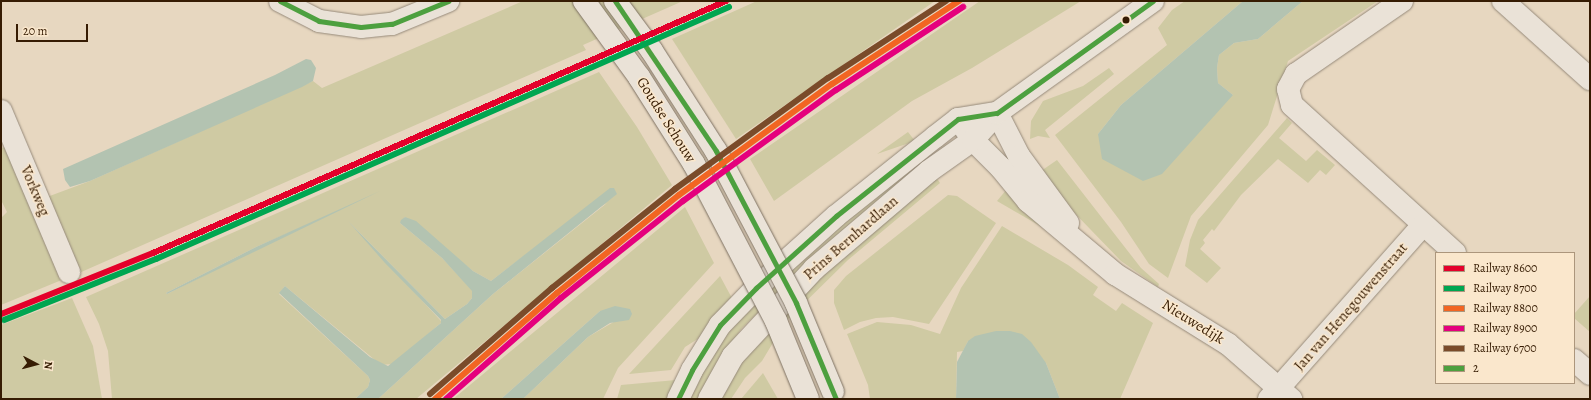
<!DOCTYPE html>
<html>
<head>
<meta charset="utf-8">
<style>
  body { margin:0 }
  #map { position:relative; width:1591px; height:400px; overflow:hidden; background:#e7d7c0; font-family:Alegreya,serif }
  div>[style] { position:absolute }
  .green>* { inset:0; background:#cfcaa3 }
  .water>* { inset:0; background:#b3c3b1 }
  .roads { filter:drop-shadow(0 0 1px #968a7a) drop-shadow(0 0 1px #968a7a) }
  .minor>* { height:22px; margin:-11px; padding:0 11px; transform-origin:11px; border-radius:11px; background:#eae2d7 }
  .tertiary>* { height:22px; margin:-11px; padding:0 11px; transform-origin:11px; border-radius:11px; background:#eae2d7 }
  .secondary>* { height:22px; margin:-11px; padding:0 11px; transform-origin:11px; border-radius:11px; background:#eae2d7 }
  .bridges { filter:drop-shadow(0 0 1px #7c7061) drop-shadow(0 0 1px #7c7061) }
  .secondary-bridge>* { height:22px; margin:-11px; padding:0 11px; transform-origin:11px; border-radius:11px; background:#eae2d7 }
  .bus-1>* { height:5px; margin:-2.5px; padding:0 2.5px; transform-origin:2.5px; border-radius:2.5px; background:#4da03f }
  .rail-1>* { height:6px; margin:-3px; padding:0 3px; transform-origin:3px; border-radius:3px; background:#e4002b }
  .rail-2>* { height:6px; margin:-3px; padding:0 3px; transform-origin:3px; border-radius:3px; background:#00a651 }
  .rail-3>* { height:6px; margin:-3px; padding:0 3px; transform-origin:3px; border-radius:3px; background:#f26522 }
  .rail-4>* { height:6px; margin:-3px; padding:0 3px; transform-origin:3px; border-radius:3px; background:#e5007d }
  .rail-5>* { height:6px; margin:-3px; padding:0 3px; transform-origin:3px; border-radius:3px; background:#7a4b2a }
  .dots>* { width:11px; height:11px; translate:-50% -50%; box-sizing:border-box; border:2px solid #fae7cc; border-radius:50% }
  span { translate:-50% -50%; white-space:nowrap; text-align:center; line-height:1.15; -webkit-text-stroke:3px #fae7cc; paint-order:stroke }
  .street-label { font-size:15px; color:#361c03 }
  .frame { position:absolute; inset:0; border:2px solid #361c03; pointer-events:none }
  .legend { position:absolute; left:1435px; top:252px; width:140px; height:132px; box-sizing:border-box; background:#fae7cc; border:1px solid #ac967c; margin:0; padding:5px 7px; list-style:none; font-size:12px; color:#361c03 }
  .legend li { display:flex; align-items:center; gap:8px; height:20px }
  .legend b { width:20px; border:1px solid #ac967c }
  .north { position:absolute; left:16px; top:344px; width:40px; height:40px; -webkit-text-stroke:3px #fae7cc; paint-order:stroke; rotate:96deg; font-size:11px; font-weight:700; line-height:16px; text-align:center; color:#361c03 }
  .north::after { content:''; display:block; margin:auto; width:14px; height:18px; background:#361c03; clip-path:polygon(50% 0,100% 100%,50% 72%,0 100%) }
  .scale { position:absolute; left:16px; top:24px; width:72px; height:18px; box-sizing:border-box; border:2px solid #361c03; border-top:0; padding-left:5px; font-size:12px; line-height:14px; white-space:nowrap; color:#361c03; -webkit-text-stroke:3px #fae7cc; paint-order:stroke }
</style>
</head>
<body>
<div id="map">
  <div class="green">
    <div style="clip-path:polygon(523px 1px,683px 1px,583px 45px,586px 50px,79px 273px,47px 197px,90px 181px,313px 81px,322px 88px)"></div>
    <div style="clip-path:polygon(757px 1px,935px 1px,736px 139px,672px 39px)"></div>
    <div style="clip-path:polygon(980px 1px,1081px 1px,972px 68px,912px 101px,774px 201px,750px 159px)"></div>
    <div style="clip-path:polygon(1185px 1px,1243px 1px,1121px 105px,1098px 134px,1233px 95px,1218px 83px,1217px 68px,1219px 55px,1234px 43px,1258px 39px,1303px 1px,1378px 1px,1288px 61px,1268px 125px,1191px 216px,1168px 278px,1149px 264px,1121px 222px,1055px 135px,1167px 45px,1158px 28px,1172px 10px)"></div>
    <div style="clip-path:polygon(1109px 68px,1114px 74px,1045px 130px,1050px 138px,1038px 136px,1030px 139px,1031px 121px,1043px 101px,1083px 86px)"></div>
    <div style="clip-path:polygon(evenodd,599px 72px,637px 127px,672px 185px,416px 399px,378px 399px,493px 294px,607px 203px,566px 224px,491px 281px,473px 271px,405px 217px,400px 223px,442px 258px,472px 290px,472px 298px,467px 304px,445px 319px,348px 221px,442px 322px,393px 364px,381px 365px,285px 286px,279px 294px,368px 376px,370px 380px,368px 387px,355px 399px,112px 399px,108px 351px,99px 324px,86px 297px,599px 72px,295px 230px,167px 294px,166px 293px,256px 247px,295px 230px)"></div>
    <div style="clip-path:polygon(1287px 118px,1292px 123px,1279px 138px,1306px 161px,1317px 150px,1335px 165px,1326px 175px,1320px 170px,1308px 183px,1278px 159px,1241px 195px,1214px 231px,1212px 229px,1203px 240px,1205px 243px,1200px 249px,1221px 268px,1207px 283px,1185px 266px,1190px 240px,1198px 220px)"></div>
    <div style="clip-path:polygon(908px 132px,915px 141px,877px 154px)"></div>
    <div style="clip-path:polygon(6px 147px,64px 279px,1px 305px,1px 218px,7px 212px,1px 200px,1px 148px)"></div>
    <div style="clip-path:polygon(921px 156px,926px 164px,821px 252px,742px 328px,725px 352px,702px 399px,688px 399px,720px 339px,813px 247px)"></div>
    <div style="clip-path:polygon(1057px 160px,1141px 268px,1159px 284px,1158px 287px,1121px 261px,1061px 199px,1041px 171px)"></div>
    <div style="clip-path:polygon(936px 177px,940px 183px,848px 260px,786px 321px,762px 361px,745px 378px,731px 399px,719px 399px,735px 365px,779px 311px)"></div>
    <div style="clip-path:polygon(1007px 189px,1047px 230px,997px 201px)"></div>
    <div style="clip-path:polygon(948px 195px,957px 196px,996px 223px,929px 324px,893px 317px,876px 318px,860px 322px,844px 330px,834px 303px,834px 290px,846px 276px)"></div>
    <div style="clip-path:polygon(685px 207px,714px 263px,618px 368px,603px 399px,523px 399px,588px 337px,617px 320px,600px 311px,501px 399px,453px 399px)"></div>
    <div style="clip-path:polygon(1002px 226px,1068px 265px,1098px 287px,1093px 295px,1116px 311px,1122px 303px,1153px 323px,1120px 399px,1060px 399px,1046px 363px,968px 341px,963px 351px,957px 352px,956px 399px,870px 399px,868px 385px,847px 334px,877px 322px,911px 325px,940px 334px,961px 288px)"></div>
    <div style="clip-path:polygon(720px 276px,733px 300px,704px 335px,685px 347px,671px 370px,629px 374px)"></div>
    <div style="clip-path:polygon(1590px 296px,1590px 332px,1574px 318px,1574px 314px)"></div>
    <div style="clip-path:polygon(72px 298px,93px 346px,102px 399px,1px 399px,1px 325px)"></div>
    <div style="clip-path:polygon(763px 373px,778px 399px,741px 399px)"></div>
    <div style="clip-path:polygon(676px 380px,669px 399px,617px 399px,621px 385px)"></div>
  </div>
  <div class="water">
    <div style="clip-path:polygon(1243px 1px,1303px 1px,1258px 39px,1234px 43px,1219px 55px,1217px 68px,1218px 83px,1233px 95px,1162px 174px,1143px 181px,1102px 159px,1098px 134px,1121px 105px)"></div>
    <div style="clip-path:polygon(306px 59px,311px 60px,316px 68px,313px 81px,302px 87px,90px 181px,70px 187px,65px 180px,63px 169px,275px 75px)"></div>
    <div style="clip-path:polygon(610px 188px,614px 188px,617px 194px,493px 294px,378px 399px,355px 399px,368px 387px,370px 380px,368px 376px,279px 293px,285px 286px,370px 357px,388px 366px,441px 323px,441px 320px,385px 263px,348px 221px,445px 319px,467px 304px,472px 298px,472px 291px,442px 258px,400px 223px,401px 220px,405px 217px,416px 221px,473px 271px,491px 281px)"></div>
    <div style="clip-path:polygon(380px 191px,167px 294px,166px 293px,256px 247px)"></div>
    <div style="clip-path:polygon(615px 306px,630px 309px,632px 314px,629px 320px,610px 323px,588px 337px,523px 399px,501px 399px,600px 311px)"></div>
    <div style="clip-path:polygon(996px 331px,1010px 331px,1022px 334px,1031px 342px,1046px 363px,1060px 399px,956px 399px,957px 362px,968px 341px,975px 336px)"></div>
  </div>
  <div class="roads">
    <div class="minor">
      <div style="left:1402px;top:1px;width:129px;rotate:145.4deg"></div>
      <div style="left:1296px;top:74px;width:17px;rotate:118deg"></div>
      <div style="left:1288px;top:89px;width:16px;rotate:76deg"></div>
      <div style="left:1292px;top:105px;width:220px;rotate:42.2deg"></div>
      <div style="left:1503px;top:1px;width:117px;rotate:41.9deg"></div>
      <div style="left:1px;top:111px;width:175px;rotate:67.1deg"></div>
      <div style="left:997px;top:113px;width:48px;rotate:62.9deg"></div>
      <div style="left:1019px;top:156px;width:83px;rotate:53.8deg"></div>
      <div style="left:958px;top:119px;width:26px;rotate:54deg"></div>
      <div style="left:973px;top:140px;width:40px;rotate:45deg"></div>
      <div style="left:1001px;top:168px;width:43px;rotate:50.7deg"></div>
      <div style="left:1028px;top:201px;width:114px;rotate:40deg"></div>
      <div style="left:1115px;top:274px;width:133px;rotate:31.8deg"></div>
      <div style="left:1228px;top:344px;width:84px;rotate:41.1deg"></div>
      <div style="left:1574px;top:360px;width:21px;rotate:41deg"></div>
      <div style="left:1269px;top:399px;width:232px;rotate:-48.5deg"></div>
    </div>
    <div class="tertiary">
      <div style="left:280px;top:1px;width:44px;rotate:27.1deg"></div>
      <div style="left:319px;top:21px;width:42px;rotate:8.1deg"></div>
      <div style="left:361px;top:27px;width:31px;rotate:-6deg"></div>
      <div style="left:392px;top:24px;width:61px;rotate:-22.3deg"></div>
    </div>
    <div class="secondary">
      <div style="left:678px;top:399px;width:32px;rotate:-64deg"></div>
      <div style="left:692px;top:370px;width:53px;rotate:-58.1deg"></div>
      <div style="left:720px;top:325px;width:52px;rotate:-45.8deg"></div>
      <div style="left:756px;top:288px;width:108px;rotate:-42deg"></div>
      <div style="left:836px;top:216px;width:127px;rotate:-38.6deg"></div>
      <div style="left:935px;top:137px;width:29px;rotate:-38deg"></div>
      <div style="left:958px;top:119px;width:39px;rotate:-9deg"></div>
      <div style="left:709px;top:399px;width:49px;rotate:-60.8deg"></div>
      <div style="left:733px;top:356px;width:119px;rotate:-47deg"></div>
      <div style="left:814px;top:269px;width:151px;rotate:-40.4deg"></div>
      <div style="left:929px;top:171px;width:54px;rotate:-35.2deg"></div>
      <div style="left:973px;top:140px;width:36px;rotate:-48deg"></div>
      <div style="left:997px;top:113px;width:192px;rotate:-35.7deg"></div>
    </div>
  </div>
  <div class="bridges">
    <div class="secondary-bridge">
      <div style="left:584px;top:1px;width:94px;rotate:54.1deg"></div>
      <div style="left:639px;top:77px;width:103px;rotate:57.7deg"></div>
      <div style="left:694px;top:164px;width:177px;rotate:62.4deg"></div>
      <div style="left:776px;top:321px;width:84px;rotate:67.7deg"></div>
      <div style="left:615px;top:1px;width:62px;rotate:53.5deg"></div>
      <div style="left:652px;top:51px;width:119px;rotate:57.4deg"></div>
      <div style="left:716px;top:151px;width:172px;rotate:62.2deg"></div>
      <div style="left:796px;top:303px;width:96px;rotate:67.4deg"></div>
    </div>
  </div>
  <div class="bus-1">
    <div style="left:280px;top:1px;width:44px;rotate:27.1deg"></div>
    <div style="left:319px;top:21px;width:42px;rotate:8.1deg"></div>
    <div style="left:361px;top:27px;width:31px;rotate:-6deg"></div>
    <div style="left:392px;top:24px;width:61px;rotate:-22.3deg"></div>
    <div style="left:615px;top:1px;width:181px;rotate:56deg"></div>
    <div style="left:716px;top:151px;width:172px;rotate:62.2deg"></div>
    <div style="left:796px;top:303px;width:104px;rotate:67.4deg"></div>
    <div style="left:678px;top:399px;width:32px;rotate:-64deg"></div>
    <div style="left:692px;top:370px;width:53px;rotate:-58.1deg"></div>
    <div style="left:720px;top:325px;width:52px;rotate:-45.8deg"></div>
    <div style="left:756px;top:288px;width:108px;rotate:-42deg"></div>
    <div style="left:836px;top:216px;width:156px;rotate:-38.5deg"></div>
    <div style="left:958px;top:119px;width:39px;rotate:-9deg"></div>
    <div style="left:997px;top:113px;width:192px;rotate:-35.7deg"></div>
  </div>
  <div class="rail-1">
    <div style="left:1px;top:314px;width:164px;rotate:-21.9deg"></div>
    <div style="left:153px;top:253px;width:626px;rotate:-23.74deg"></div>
  </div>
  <div class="rail-2">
    <div style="left:4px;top:320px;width:164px;rotate:-21.9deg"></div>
    <div style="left:156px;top:259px;width:626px;rotate:-23.74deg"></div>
  </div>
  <div class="rail-3">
    <div style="left:435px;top:399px;width:162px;rotate:-41deg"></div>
    <div style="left:557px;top:293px;width:156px;rotate:-38.8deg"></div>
    <div style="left:679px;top:195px;width:189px;rotate:-36deg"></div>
    <div style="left:832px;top:84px;width:152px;rotate:-33.2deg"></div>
  </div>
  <div class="rail-4">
    <div style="left:446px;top:399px;width:153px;rotate:-41.3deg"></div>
    <div style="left:561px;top:298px;width:156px;rotate:-38.5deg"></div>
    <div style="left:683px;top:201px;width:189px;rotate:-36deg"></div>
    <div style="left:836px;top:90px;width:152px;rotate:-33.2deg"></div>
  </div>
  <div class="rail-5">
    <div style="left:430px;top:394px;width:162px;rotate:-41deg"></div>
    <div style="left:552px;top:288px;width:158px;rotate:-38.8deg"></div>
    <div style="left:675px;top:189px;width:189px;rotate:-36deg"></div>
    <div style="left:828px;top:78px;width:141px;rotate:-33.1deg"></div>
  </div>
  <div class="dots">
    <div style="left:1126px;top:20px;background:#361c03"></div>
  </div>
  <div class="street-label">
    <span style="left:666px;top:120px;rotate:58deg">Goudse Schouw</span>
    <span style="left:35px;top:191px;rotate:67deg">Vorkweg</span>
    <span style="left:851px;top:238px;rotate:-41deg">Prins Bernhardlaan</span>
    <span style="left:1351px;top:307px;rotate:-49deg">Jan van Henegouwenstraat</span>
    <span style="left:1193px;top:322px;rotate:32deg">Nieuwedijk</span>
  </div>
  <div class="frame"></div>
  <ul class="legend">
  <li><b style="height:5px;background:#e4002b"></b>Railway 8600</li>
  <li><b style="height:5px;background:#00a651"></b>Railway 8700</li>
  <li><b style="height:5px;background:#f26522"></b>Railway 8800</li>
  <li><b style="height:5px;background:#e5007d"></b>Railway 8900</li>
  <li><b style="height:5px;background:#7a4b2a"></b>Railway 6700</li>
  <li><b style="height:5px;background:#4da03f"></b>2</li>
  </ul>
  <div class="north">N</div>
  <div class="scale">20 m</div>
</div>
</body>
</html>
